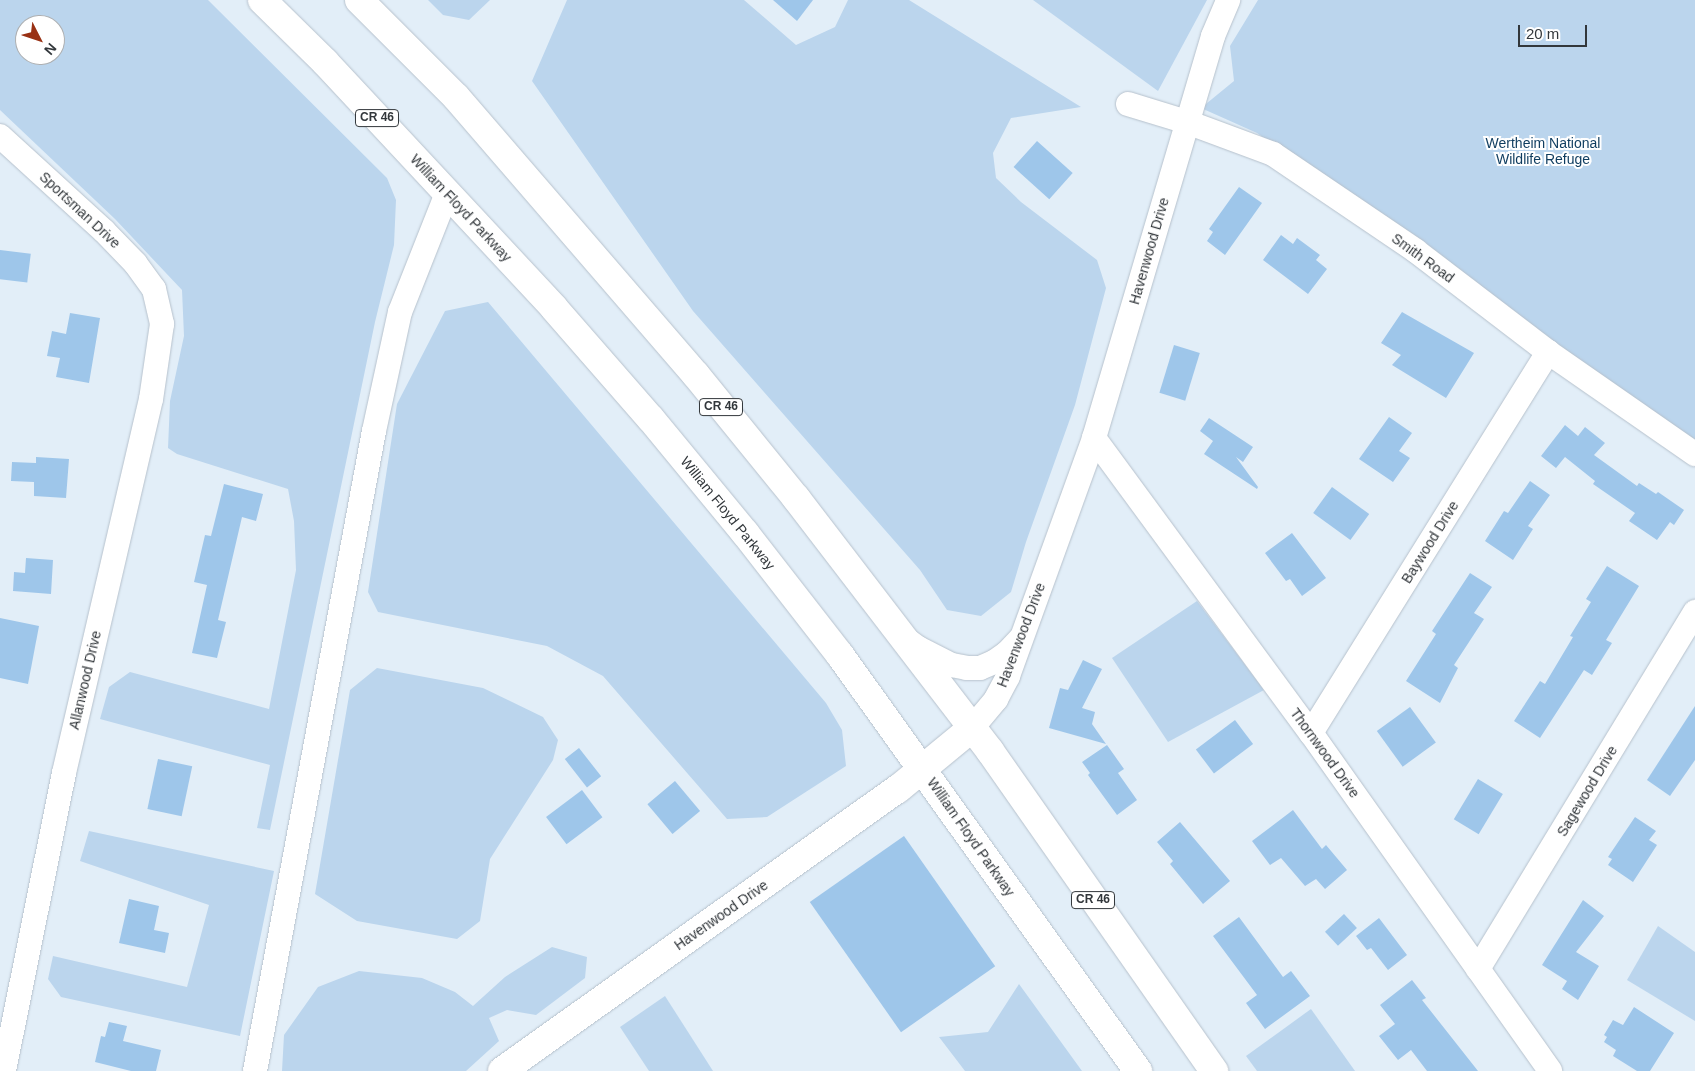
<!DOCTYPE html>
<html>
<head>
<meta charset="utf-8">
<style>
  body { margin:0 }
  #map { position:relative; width:1695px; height:1071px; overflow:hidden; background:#e2eef8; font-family:Helvetica,sans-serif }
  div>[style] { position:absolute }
  .green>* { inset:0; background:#bbd5ed }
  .building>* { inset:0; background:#9ec6ea; transform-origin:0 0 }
  .roads { filter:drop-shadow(0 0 1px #b6c1cc) drop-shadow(0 0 1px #b6c1cc) }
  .minor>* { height:24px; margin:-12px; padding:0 12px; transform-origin:12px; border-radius:12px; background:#fff }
  .major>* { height:28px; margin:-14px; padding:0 14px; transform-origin:14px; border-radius:14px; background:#fff }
  .highway>* { height:28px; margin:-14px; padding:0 14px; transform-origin:14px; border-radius:14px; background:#fff }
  span { translate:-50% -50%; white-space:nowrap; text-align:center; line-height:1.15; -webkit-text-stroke:4px #fff; paint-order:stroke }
  .shield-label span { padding:1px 4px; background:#fff; border:1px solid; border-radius:4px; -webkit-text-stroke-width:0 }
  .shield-label { font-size:12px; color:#32373b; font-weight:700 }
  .park-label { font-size:14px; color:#0e3c5f }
  .street-label { font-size:14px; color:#32373b }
  .north { position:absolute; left:15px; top:15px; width:50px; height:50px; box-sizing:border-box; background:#fff; border:1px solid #adafb1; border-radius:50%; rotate:131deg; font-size:14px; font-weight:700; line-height:20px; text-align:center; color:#32373b }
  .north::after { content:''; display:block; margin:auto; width:18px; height:22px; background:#993114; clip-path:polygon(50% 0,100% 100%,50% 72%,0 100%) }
  .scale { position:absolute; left:1518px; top:25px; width:69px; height:22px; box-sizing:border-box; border:2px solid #32373b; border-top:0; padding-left:6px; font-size:15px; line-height:18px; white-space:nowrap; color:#32373b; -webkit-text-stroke:4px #fff; paint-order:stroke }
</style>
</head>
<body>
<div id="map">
  <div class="green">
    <div style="clip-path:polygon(evenodd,0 0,208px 0,387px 178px,396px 200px,394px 245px,375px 322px,270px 830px,257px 828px,270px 765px,100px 719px,109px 687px,130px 672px,269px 709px,296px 570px,294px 521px,288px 489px,177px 454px,168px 448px,170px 401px,184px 336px,182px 290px,115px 219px,0 110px,0 0,25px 25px,55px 25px,55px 55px,25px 55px,25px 25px)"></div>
    <div style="clip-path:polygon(428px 0,490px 0,469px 20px,443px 15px)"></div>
    <div style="clip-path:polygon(567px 0,744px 0,796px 45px,835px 27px,848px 0,909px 0,1081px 107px,1011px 118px,993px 153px,996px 178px,1021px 202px,1097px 260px,1106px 288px,1075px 405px,1026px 542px,1011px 592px,981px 616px,947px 610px,920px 570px,693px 311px,532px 81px)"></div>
    <div style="clip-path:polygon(1033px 0,1207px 0,1158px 91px)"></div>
    <div style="clip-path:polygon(1258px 0,1695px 0,1695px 444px,1257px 133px,1201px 108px,1234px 81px,1230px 46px)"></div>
    <div style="clip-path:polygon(488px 302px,826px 703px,842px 730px,846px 766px,767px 817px,727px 819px,603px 676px,547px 646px,378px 612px,368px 592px,397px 404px,445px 311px)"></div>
    <div style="clip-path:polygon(1197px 601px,1264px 690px,1168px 742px,1112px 658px)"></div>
    <div style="clip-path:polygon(377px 668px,483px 688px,543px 717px,558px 740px,553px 760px,490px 859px,480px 921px,457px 939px,357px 921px,315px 894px,350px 690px)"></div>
    <div style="clip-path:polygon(89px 831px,274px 871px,240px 1036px,61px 997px,48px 979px,53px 956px,187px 987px,209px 905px,80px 861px)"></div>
    <div style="clip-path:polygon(1658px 926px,1695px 952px,1695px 1021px,1627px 980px)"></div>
    <div style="clip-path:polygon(552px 947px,587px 957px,585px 978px,536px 1015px,507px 1010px,489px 1018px,499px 1041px,466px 1071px,282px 1071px,284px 1035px,318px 987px,359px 971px,422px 978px,455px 992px,473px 1006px,505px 977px)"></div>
    <div style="clip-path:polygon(1019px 984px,1082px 1071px,965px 1071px,939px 1037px,988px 1032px)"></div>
    <div style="clip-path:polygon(665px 996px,713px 1071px,649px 1071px,620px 1027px)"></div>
    <div style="clip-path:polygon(1311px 1009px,1355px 1071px,1257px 1071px,1246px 1056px)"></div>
  </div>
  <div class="building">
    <div style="clip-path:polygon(773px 0,813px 0,797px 21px)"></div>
    <div style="left:1037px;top:141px;width:48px;height:35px;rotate:42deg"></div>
    <div style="clip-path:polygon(1239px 187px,1262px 203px,1225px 255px,1207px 241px,1213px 232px,1209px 229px)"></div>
    <div style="clip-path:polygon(1281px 235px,1293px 244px,1297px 238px,1320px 255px,1316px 260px,1327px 269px,1308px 294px,1263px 260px)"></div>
    <div style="left:0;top:250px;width:31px;height:29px;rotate:7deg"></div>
    <div style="clip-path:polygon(1402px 312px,1474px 353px,1446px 398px,1392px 365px,1401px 355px,1381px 343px)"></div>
    <div style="clip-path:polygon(70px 313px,100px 318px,89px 383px,56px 377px,60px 358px,47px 356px,52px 331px,66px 334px)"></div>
    <div style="left:1174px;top:345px;width:27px;height:50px;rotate:17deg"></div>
    <div style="clip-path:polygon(1389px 417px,1412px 433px,1399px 451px,1410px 458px,1393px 482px,1359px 459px)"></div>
    <div style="clip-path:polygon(1209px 418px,1253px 447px,1243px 462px,1236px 457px,1258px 487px,1257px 489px,1204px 454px,1213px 441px,1200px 431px)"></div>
    <div style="clip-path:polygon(1565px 425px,1578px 436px,1585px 427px,1605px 443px,1594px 455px,1637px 486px,1639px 483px,1656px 494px,1658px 492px,1684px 510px,1674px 525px,1670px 522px,1657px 540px,1629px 521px,1635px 513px,1593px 484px,1595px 481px,1565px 457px,1556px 468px,1541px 456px)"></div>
    <div style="clip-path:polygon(36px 457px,69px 459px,66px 498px,34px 496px,34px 482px,11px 481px,12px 462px,36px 463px)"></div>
    <div style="clip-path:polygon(1530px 481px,1550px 495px,1528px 526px,1533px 529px,1513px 560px,1485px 541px,1504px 511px,1508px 513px)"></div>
    <div style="clip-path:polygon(224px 484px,263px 494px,256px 521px,242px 517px,218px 620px,226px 622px,217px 658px,192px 653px,207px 585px,194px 582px,205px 535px,211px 536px)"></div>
    <div style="left:1332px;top:487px;width:46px;height:32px;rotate:36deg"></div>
    <div style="clip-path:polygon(1292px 533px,1326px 578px,1302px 596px,1290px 579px,1286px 581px,1265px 553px)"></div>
    <div style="clip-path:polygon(26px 558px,53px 560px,51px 594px,13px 591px,14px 572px,25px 573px)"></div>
    <div style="clip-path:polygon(1607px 566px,1639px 586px,1606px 640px,1612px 643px,1592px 675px,1584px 670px,1540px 738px,1514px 721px,1540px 681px,1545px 684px,1573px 637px,1570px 636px,1591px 602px,1586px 599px)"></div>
    <div style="clip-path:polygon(1470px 573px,1492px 587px,1474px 613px,1484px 619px,1454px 665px,1458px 668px,1440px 703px,1406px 681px,1436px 634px,1432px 631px)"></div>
    <div style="clip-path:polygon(0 618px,39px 626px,28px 684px,0 678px)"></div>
    <div style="clip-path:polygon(1083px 660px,1102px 669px,1082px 708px,1095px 712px,1092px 724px,1106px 744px,1049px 728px,1060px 688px,1068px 690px)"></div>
    <div style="clip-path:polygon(1695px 706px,1695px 760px,1670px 796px,1647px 780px)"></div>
    <div style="left:1410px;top:707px;width:44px;height:41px;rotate:54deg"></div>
    <div style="left:1235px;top:720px;width:30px;height:49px;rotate:53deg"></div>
    <div style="clip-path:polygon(1107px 745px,1124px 769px,1118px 773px,1137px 800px,1117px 815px,1088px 775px,1090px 773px,1082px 762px)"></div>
    <div style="left:579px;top:748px;width:36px;height:18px;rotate:52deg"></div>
    <div style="left:158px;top:759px;width:35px;height:51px;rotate:12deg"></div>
    <div style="left:1478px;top:779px;width:29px;height:47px;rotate:31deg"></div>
    <div style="left:675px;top:781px;width:39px;height:36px;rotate:50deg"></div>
    <div style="left:582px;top:790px;width:34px;height:45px;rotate:53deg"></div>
    <div style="clip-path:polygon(1293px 810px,1322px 849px,1326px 845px,1347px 870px,1325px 889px,1316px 879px,1305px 886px,1281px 858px,1270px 865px,1252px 841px)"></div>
    <div style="clip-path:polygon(1635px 817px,1656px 831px,1649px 840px,1657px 845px,1633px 882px,1608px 865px,1612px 859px,1608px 857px)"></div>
    <div style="clip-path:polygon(1180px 822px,1230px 881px,1203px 904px,1170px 864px,1173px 861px,1157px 842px)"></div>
    <div style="left:904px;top:836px;width:159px;height:115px;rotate:55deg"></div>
    <div style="clip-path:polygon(129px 899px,159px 906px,154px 930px,169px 933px,165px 953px,119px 943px)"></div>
    <div style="clip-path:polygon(1583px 900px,1604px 916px,1576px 952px,1599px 966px,1578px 1000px,1562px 989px,1567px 981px,1542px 965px)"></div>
    <div style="left:1344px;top:914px;width:19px;height:26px;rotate:47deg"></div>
    <div style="clip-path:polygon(1239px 917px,1283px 977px,1291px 971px,1310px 996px,1265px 1029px,1246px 1003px,1257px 995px,1213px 936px)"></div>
    <div style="clip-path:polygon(1379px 918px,1407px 955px,1388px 970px,1371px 948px,1367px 950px,1356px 936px)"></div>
    <div style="clip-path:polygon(1412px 980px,1426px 998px,1422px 1000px,1478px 1071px,1427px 1071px,1411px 1050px,1398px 1060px,1379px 1036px,1395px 1024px,1380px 1005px)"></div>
    <div style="clip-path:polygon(1634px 1007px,1674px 1033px,1650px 1071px,1637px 1071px,1613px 1056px,1616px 1050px,1604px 1042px,1607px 1037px,1604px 1035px,1613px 1020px,1623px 1025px)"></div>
    <div style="clip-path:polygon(109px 1022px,127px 1026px,123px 1041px,161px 1050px,156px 1071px,131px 1071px,95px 1062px,101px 1036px,105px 1037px)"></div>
  </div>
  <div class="roads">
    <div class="minor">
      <div style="left:1128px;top:104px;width:62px;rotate:17deg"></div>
      <div style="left:1187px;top:122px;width:92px;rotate:20.4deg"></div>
      <div style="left:1273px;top:154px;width:173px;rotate:34.1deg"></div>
      <div style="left:1416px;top:251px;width:166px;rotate:37.4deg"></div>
      <div style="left:1548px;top:352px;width:179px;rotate:34.8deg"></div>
      <div style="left:0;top:136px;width:141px;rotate:42.4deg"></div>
      <div style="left:104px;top:231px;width:45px;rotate:45.9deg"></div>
      <div style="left:135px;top:263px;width:32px;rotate:54deg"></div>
      <div style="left:154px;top:289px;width:36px;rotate:77deg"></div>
      <div style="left:162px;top:324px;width:76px;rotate:98.3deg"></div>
      <div style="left:151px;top:399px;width:384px;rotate:103.1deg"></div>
      <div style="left:64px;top:773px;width:304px;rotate:101.4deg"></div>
      <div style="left:1094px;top:438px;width:366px;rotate:53.7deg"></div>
      <div style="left:1311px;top:733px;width:414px;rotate:54.7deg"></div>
      <div style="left:907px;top:640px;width:14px;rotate:36deg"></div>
      <div style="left:918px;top:648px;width:38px;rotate:27deg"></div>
      <div style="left:952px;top:665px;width:15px;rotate:11deg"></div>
      <div style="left:967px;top:668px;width:13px"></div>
      <div style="left:980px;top:668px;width:15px;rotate:-23deg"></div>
      <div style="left:994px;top:662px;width:16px;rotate:-35deg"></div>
      <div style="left:1007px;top:653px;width:18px;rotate:-47deg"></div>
      <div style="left:972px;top:728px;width:38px;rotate:-50deg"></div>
      <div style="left:996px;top:699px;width:26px;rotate:-62deg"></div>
      <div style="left:1008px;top:676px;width:253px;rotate:-70.1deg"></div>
      <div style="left:1094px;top:438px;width:419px;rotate:-73.5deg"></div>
      <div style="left:1213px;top:36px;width:39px;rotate:-67deg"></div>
      <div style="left:1311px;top:733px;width:449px;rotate:-58.1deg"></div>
      <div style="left:1478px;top:969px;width:418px;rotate:-58.7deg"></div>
      <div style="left:255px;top:1071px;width:651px;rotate:-79.47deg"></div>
      <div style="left:374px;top:431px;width:122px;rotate:-77.7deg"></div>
      <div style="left:400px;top:312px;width:128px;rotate:-68.4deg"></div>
    </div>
    <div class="major">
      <div style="left:502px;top:1071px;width:486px;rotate:-35.5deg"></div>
      <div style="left:898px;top:789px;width:96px;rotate:-39.5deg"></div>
    </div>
    <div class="highway">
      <div style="left:262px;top:0;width:88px;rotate:44.5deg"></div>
      <div style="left:325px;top:62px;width:336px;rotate:47deg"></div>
      <div style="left:554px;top:308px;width:147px;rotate:48.9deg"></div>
      <div style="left:651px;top:419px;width:148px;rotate:50.5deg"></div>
      <div style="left:745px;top:533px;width:155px;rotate:52.1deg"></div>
      <div style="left:840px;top:655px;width:512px;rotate:54.38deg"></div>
      <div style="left:359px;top:0;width:137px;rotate:45deg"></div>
      <div style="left:456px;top:97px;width:367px;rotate:49.2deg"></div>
      <div style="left:696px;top:375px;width:159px;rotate:50.9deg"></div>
      <div style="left:796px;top:498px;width:319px;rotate:52.5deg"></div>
      <div style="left:990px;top:751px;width:391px;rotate:55deg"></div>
    </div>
  </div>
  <div class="shield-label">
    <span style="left:377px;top:118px">CR 46</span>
    <span style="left:721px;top:407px">CR 46</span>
    <span style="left:1093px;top:900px">CR 46</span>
  </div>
  <div class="park-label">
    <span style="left:1543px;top:151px">Wertheim National<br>Wildlife Refuge</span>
  </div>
  <div class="street-label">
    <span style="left:461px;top:208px;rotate:47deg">William Floyd Parkway</span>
    <span style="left:80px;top:210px;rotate:43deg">Sportsman Drive</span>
    <span style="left:1149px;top:251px;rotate:-74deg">Havenwood Drive</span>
    <span style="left:1423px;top:258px;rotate:36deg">Smith Road</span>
    <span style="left:728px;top:513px;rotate:51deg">William Floyd Parkway</span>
    <span style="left:1430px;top:542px;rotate:-58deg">Baywood Drive</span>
    <span style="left:1021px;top:635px;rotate:-69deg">Havenwood Drive</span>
    <span style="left:85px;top:680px;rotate:-77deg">Allanwood Drive</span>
    <span style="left:1325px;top:753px;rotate:54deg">Thornwood Drive</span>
    <span style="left:1587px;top:791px;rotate:-59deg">Sagewood Drive</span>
    <span style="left:971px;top:837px;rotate:55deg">William Floyd Parkway</span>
    <span style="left:721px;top:915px;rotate:-35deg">Havenwood Drive</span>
  </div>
  <div class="north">N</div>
  <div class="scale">20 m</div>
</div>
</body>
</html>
